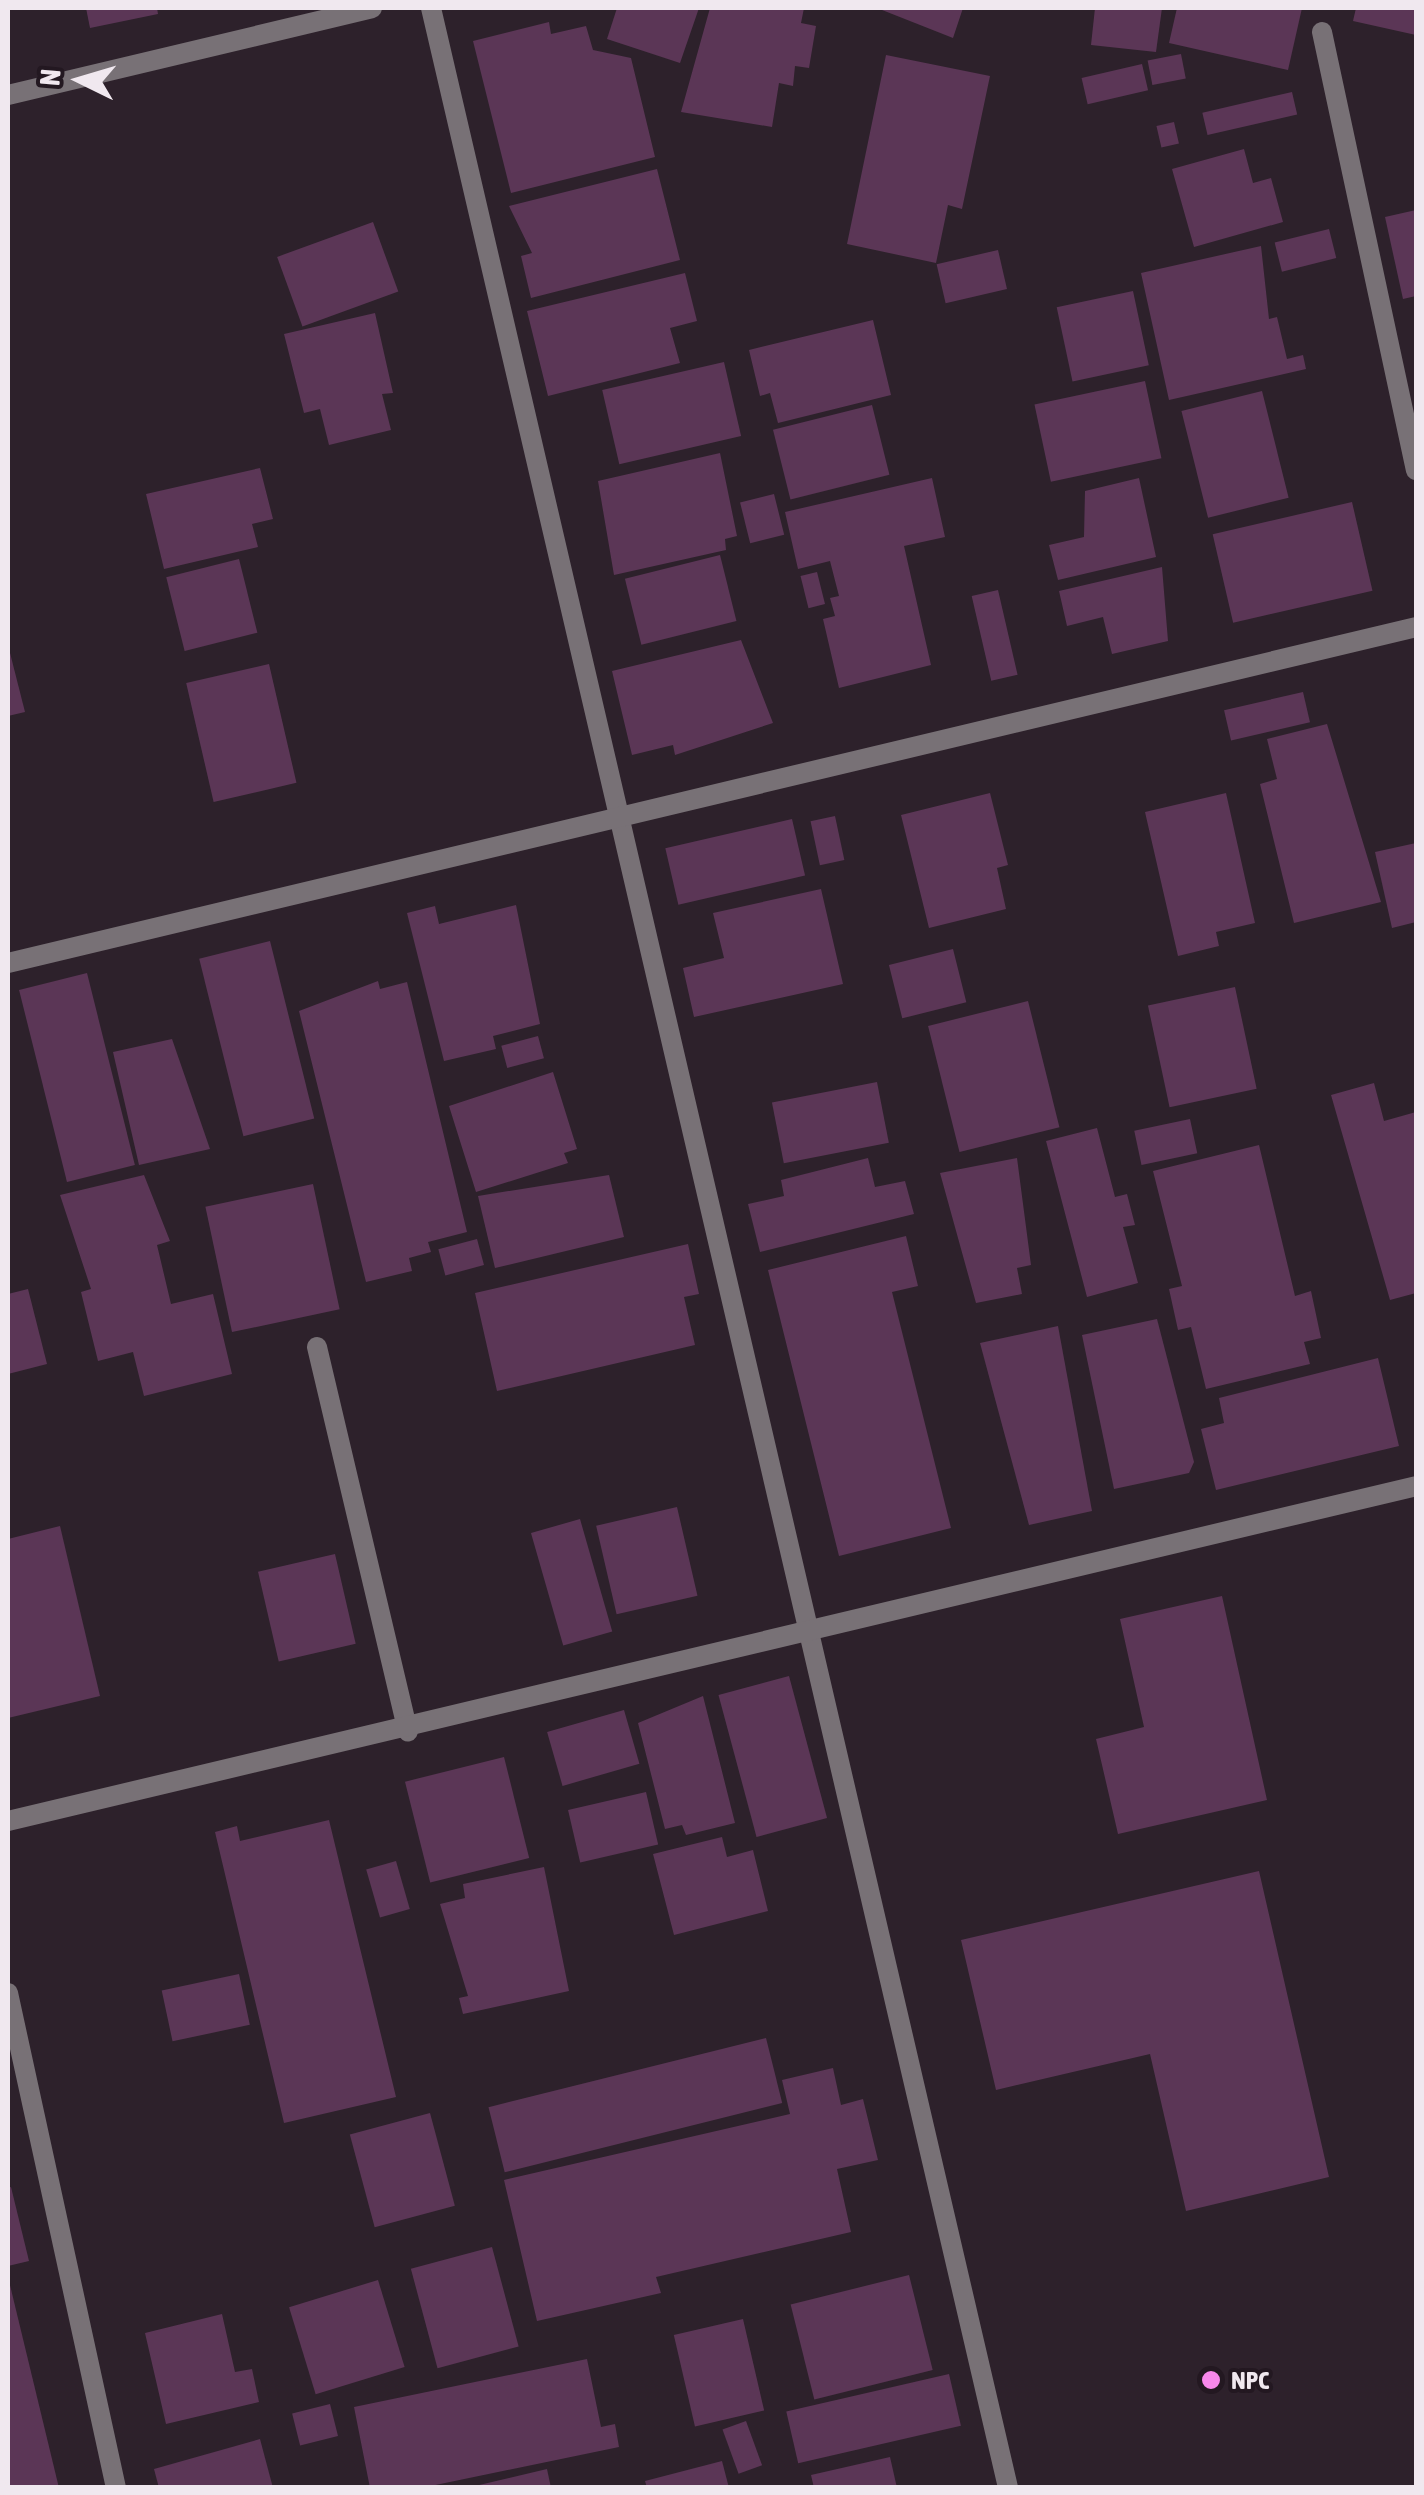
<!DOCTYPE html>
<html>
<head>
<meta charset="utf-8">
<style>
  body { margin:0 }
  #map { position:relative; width:1424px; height:2495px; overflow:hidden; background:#2d212b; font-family:"Asap Condensed",sans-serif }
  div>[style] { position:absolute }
  .building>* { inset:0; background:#5b3656; transform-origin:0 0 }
  .lane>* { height:20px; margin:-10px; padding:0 10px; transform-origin:10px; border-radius:10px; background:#787176 }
  .street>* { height:20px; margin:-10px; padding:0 10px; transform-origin:10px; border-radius:10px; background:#787176 }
  .dots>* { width:28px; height:28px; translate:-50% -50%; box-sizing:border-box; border:5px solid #231821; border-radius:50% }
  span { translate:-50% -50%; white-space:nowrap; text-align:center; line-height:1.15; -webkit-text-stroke:8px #231821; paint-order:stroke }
  .poi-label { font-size:25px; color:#f0e8ef; font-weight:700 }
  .left { translate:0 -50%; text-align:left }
  .frame { position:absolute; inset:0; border:10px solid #f0e8ef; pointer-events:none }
  .north { position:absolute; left:30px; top:30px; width:100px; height:100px; -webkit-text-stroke:8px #231821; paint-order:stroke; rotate:275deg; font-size:28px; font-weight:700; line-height:40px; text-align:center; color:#f0e8ef }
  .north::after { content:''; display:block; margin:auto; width:35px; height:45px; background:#f0e8ef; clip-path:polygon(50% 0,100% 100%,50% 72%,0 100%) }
</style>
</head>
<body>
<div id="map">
  <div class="building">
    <div style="clip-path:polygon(86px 8px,157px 8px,158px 14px,90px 28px)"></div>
    <div style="clip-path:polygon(617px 8px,699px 8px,680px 63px,607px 39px)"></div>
    <div style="clip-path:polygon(710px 8px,804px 8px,801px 23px,816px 26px,809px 68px,795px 66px,793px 86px,779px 83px,772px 127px,681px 112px)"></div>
    <div style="clip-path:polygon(877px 8px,963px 8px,953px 38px)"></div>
    <div style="clip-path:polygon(1095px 8px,1162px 8px,1156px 52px,1091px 45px)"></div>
    <div style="clip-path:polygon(1177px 8px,1302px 8px,1288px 70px,1169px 43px)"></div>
    <div style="clip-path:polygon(1356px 8px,1416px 8px,1416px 35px,1353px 21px)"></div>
    <div style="clip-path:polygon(549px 22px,551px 34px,586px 26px,593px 50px,631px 58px,655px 157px,511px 193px,473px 41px)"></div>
    <div style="left:1181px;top:54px;width:25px;height:34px;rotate:79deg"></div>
    <div style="clip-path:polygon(886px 55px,990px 76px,962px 209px,948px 205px,936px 263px,847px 244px)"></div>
    <div style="left:1142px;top:64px;width:27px;height:62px;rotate:77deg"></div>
    <div style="left:1292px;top:92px;width:23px;height:92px;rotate:77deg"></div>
    <div style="left:1174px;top:122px;width:22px;height:18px;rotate:77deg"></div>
    <div style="clip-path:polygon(1244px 149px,1253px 183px,1271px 178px,1283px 222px,1194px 247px,1172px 169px)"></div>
    <div style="clip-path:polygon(657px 169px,680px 260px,531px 298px,521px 256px,532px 253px,509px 206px)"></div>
    <div style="clip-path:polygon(1416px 210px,1416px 296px,1403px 299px,1385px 217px)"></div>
    <div style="left:373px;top:222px;width:74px;height:102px;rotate:70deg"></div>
    <div style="left:1329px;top:229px;width:30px;height:56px;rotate:76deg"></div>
    <div style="clip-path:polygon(1261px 246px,1269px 319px,1277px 317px,1287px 359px,1303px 355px,1306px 369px,1169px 400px,1141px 273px)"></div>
    <div style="left:998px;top:250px;width:40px;height:63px;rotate:77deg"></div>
    <div style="clip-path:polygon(685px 273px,697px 321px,670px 328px,680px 363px,548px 396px,527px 311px)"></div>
    <div style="left:1133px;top:291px;width:76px;height:78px;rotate:78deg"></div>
    <div style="clip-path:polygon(375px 313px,393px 393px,382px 394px,391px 430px,329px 445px,320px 409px,304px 413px,284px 334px)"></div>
    <div style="clip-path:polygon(873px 320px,891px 395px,778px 423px,770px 393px,760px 396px,749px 350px)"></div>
    <div style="left:724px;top:362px;width:76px;height:125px;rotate:77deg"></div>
    <div style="left:1145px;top:381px;width:79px;height:113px;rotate:78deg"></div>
    <div style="left:1262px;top:391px;width:110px;height:83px;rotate:76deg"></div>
    <div style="left:872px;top:405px;width:72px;height:102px;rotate:76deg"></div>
    <div style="clip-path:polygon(720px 453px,737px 536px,725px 539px,726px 550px,614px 575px,598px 481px)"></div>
    <div style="clip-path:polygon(260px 468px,273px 519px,252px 524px,258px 547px,164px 569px,146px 494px)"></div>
    <div style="clip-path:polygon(932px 478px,945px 537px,904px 546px,931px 665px,839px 688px,823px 619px,835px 616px,830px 598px,839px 596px,830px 561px,798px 569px,785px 512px)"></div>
    <div style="clip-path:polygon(1139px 478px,1156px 557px,1058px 580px,1049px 545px,1084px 537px,1085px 491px)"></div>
    <div style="left:774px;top:494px;width:42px;height:35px;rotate:76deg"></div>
    <div style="left:1352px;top:502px;width:91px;height:143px;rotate:77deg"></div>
    <div style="left:720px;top:555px;width:68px;height:98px;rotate:76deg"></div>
    <div style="left:239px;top:559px;width:76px;height:75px;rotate:76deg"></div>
    <div style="clip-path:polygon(1162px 567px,1168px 641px,1112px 654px,1103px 617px,1067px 626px,1059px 591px)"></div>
    <div style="left:817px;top:572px;width:33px;height:17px;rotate:76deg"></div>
    <div style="left:998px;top:590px;width:87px;height:27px;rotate:77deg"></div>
    <div style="clip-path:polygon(741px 640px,773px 723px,675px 755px,673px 745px,632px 755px,612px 671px)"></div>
    <div style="clip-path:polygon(8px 645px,25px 712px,8px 716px)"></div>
    <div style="left:269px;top:664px;width:122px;height:85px;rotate:77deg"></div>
    <div style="left:1303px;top:692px;width:31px;height:81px;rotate:77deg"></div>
    <div style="clip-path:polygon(1327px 724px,1381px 902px,1294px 923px,1260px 784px,1277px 779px,1267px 739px)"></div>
    <div style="clip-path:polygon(990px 793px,1008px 865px,997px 868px,1006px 909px,929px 928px,901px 815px)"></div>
    <div style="clip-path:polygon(1226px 793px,1255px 923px,1216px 932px,1219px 946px,1178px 956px,1145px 812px)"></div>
    <div style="left:835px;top:816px;width:45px;height:25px;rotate:78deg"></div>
    <div style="left:792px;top:819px;width:58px;height:130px;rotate:77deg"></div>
    <div style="clip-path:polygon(1416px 843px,1416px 922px,1392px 928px,1375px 852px)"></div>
    <div style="clip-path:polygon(821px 889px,843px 984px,694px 1017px,683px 968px,724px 958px,713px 913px)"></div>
    <div style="clip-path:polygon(516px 905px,540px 1024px,493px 1036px,496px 1049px,444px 1061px,407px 913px,435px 906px,439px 924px)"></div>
    <div style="left:270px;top:941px;width:183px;height:73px;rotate:76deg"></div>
    <div style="left:953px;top:949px;width:55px;height:66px;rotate:76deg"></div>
    <div style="left:87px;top:973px;width:198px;height:70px;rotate:76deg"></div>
    <div style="clip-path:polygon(378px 981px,380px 989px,407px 982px,467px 1232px,428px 1242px,431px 1252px,409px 1258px,412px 1271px,366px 1282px,299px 1011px)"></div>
    <div style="left:1235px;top:987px;width:104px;height:89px;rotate:78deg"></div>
    <div style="left:1028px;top:1001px;width:130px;height:103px;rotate:76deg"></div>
    <div style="left:538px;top:1036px;width:23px;height:38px;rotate:75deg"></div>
    <div style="clip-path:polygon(172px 1039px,210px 1149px,139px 1165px,113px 1052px)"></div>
    <div style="clip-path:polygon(553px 1072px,577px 1149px,564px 1153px,568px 1163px,476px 1192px,449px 1106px)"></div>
    <div style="left:877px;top:1082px;width:62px;height:107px;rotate:79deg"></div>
    <div style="clip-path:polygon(1374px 1083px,1384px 1121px,1416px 1112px,1416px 1293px,1390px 1300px,1331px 1095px)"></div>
    <div style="left:1190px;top:1119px;width:35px;height:57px;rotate:78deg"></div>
    <div style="clip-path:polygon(1097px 1128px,1115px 1197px,1127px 1194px,1135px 1225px,1123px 1227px,1138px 1283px,1087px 1297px,1046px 1141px)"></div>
    <div style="clip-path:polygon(1259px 1145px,1295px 1296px,1311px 1291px,1321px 1338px,1304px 1342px,1310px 1364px,1206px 1389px,1191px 1327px,1178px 1330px,1169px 1289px,1182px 1286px,1153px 1171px)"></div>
    <div style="clip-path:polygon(868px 1158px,875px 1187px,905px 1181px,914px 1214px,760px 1252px,748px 1204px,784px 1196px,781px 1180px)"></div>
    <div style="clip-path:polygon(1017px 1158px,1031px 1265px,1017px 1268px,1022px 1294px,976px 1303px,940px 1173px)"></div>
    <div style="clip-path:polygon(144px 1175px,170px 1241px,157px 1245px,171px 1304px,213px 1294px,232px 1374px,144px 1396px,133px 1352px,98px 1361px,81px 1292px,91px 1289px,60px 1195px)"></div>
    <div style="clip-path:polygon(609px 1175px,624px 1237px,495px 1268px,478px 1196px)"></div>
    <div style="left:313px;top:1184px;width:128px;height:110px;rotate:78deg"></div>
    <div style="clip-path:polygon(906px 1236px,918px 1286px,892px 1292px,951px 1528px,839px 1556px,768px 1270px)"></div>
    <div style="left:477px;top:1239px;width:27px;height:40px;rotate:75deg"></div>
    <div style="clip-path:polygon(688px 1244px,699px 1294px,684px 1297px,695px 1345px,497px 1391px,475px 1293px)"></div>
    <div style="clip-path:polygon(28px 1289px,47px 1364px,8px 1374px,8px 1294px)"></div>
    <div style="clip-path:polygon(1157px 1319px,1194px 1462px,1189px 1473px,1114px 1489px,1082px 1335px)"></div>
    <div style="clip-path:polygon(1058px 1326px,1092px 1511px,1029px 1525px,980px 1343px)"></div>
    <div style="clip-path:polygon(1378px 1358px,1399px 1446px,1216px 1490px,1201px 1429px,1224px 1423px,1219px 1398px)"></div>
    <div style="left:677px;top:1507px;width:91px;height:83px;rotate:77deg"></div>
    <div style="left:580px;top:1519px;width:117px;height:51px;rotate:74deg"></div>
    <div style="clip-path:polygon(60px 1526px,100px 1696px,8px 1718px,8px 1539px)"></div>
    <div style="left:335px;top:1554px;width:92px;height:79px;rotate:77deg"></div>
    <div style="clip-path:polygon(1222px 1596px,1267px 1800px,1118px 1834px,1096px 1739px,1144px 1727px,1120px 1619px)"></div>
    <div style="left:789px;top:1676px;width:147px;height:73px;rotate:75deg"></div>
    <div style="clip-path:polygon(703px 1696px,735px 1823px,686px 1835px,682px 1825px,665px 1829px,638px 1723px)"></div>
    <div style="left:624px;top:1710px;width:56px;height:80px;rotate:74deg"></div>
    <div style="left:504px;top:1757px;width:104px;height:102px;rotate:76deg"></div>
    <div style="left:646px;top:1792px;width:54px;height:80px;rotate:77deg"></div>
    <div style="clip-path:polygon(329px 1820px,396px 2097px,284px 2123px,215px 1832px,237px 1826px,240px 1841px)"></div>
    <div style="clip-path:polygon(722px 1837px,727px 1857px,753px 1850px,768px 1911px,674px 1935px,653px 1854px)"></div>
    <div style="left:396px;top:1861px;width:50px;height:31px;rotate:74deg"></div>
    <div style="clip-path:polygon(544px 1867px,569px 1991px,463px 2014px,459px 1998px,468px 1996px,440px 1904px,465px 1898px,463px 1884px)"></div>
    <div style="clip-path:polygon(1259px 1871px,1329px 2177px,1186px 2211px,1150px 2054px,996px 2090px,961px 1940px)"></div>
    <div style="left:239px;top:1974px;width:52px;height:79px;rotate:78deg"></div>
    <div style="left:766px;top:2038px;width:67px;height:286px;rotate:76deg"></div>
    <div style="clip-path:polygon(833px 2068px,841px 2105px,863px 2099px,878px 2160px,837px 2169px,851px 2232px,656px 2277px,661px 2293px,537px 2321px,504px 2180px,790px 2114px,782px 2080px)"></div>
    <div style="left:430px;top:2113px;width:96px;height:83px;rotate:75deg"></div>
    <div style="clip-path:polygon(11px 2187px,29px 2261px,8px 2266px,8px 2188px)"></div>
    <div style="left:492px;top:2247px;width:103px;height:84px;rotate:75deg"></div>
    <div style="left:909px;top:2275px;width:98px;height:122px;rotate:76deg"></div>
    <div style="left:378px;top:2280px;width:91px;height:93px;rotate:73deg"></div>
    <div style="clip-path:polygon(9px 2281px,59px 2488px,8px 2488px)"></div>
    <div style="clip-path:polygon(222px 2314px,235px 2372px,252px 2369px,259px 2402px,166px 2424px,145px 2333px)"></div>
    <div style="left:743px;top:2319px;width:94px;height:71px;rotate:77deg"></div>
    <div style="clip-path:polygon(587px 2359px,601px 2427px,615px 2424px,619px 2447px,421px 2488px,370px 2488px,354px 2407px)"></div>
    <div style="left:949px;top:2374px;width:53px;height:167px;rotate:77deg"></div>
    <div style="left:330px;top:2404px;width:33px;height:39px;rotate:76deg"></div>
    <div style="left:746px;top:2421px;width:47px;height:25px;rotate:70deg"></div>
    <div style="clip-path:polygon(260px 2439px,273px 2488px,159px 2488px,154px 2469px)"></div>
    <div style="clip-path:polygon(890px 2457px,897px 2488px,814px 2488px,811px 2475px)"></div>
    <div style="clip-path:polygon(722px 2461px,729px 2488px,647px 2488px,645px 2481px)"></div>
    <div style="clip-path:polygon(547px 2469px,551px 2488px,475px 2488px,475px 2486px)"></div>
  </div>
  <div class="lane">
    <div style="left:317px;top:1347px;width:395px;rotate:76.7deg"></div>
  </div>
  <div class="street">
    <div style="left:431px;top:8px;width:2546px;rotate:76.9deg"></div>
    <div style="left:1322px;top:32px;width:448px;rotate:77.9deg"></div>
    <div style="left:8px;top:95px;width:374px;rotate:-13.4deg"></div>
    <div style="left:8px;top:963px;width:1448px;rotate:-13.42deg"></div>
    <div style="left:8px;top:1821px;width:1447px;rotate:-13.38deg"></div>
    <div style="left:8px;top:1993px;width:507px;rotate:77.69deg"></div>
  </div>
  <div class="dots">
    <div style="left:1211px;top:2380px;background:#f888eb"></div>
  </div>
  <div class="poi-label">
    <span class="left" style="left:1231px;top:2380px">NPC</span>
  </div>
  <div class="frame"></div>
  <div class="north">N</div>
</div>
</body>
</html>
